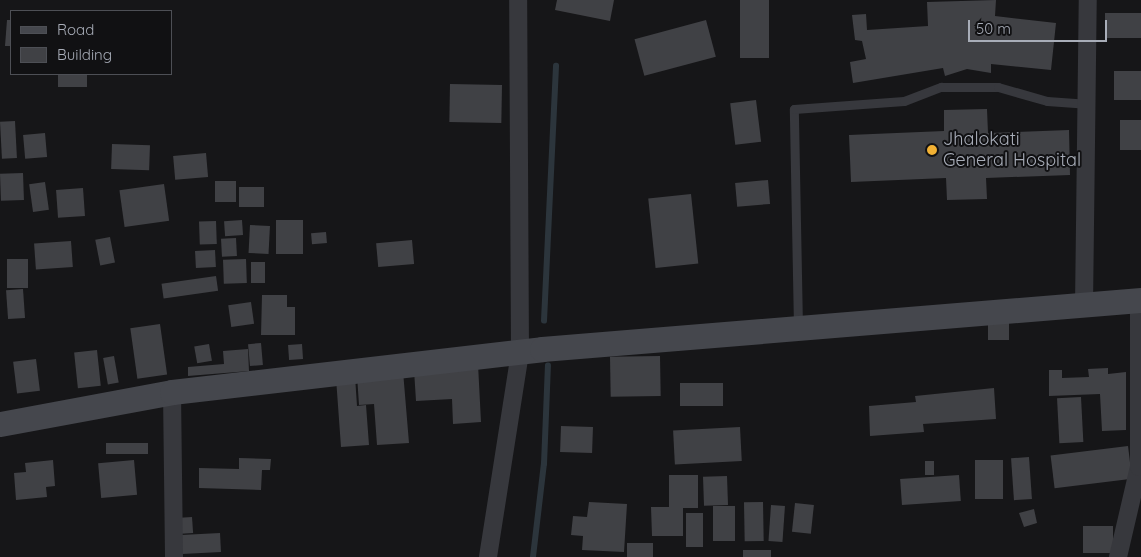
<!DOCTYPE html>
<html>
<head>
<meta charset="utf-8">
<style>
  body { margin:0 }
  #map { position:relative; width:1141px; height:557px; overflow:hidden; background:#161618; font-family:Quicksand,sans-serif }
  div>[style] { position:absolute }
  .stream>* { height:5.5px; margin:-2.75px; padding:0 2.75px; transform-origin:2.75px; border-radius:2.75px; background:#2c353c }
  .building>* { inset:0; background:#404145; transform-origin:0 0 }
  .lane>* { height:9px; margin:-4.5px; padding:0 4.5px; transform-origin:4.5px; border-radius:4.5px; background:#37383d }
  .street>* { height:18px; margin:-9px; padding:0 9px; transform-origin:9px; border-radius:9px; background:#37383d }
  .secondary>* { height:25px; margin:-12.5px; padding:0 12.5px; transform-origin:12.5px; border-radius:12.5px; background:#45474d }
  .dots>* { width:14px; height:14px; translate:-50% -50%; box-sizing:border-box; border:2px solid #111113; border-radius:50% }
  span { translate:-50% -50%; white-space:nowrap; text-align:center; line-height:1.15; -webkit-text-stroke:4px #111113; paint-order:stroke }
  .poi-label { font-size:18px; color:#a8adb8 }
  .left { translate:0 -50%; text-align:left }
  .legend { position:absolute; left:10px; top:10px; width:162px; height:65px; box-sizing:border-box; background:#111113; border:1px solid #4d4f55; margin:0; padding:6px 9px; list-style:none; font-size:15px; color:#a8adb8 }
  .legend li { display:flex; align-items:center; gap:10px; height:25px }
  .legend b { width:25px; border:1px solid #4d4f55 }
  .scale { position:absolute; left:968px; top:20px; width:139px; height:22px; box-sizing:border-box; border:2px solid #a8adb8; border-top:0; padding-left:6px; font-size:15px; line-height:18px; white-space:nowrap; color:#a8adb8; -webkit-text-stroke:4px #111113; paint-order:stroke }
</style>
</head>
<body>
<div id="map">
  <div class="stream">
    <div style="left:544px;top:321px;width:255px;rotate:-87.3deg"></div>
    <div style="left:533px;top:557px;width:94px;rotate:-83.3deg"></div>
    <div style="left:544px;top:464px;width:98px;rotate:-87.7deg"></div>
  </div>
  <div class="building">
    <div style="clip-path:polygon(557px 0,614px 0,610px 21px,555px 10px)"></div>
    <div style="left:740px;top:0;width:29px;height:58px"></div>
    <div style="clip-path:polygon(996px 0,995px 16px,1056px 23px,1051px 70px,991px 64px,991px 73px,967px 69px,945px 76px,943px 68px,853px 83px,850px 62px,866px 59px,862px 41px,855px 40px,852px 15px,866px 14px,867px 30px,928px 26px,927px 2px)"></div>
    <div style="left:1105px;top:13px;width:36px;height:25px"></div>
    <div style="clip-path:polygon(7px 20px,11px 20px,11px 46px,5px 46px)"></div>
    <div style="left:706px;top:20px;width:38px;height:74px;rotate:75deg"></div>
    <div style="left:1114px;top:71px;width:27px;height:29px"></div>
    <div style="left:58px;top:74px;width:29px;height:13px"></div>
    <div style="left:450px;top:84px;width:52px;height:38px;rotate:1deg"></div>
    <div style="left:756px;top:100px;width:42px;height:26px;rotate:83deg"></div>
    <div style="clip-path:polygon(987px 109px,988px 133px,1069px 130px,1070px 175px,986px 178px,987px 199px,947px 200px,946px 178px,851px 182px,849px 135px,944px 131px,944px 110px)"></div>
    <div style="left:1141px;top:120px;width:30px;height:21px;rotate:90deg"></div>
    <div style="left:15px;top:121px;width:37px;height:15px;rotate:87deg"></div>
    <div style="left:45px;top:133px;width:24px;height:22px;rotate:85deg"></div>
    <div style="left:112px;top:144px;width:38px;height:25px;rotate:2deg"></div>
    <div style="left:206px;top:153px;width:24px;height:33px;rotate:85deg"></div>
    <div style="left:23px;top:173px;width:27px;height:23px;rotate:88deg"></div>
    <div style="left:768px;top:180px;width:24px;height:33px;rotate:85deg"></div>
    <div style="left:215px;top:181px;width:21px;height:21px"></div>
    <div style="left:45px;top:182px;width:28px;height:16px;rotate:82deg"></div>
    <div style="left:164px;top:184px;width:37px;height:45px;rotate:82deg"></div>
    <div style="left:239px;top:187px;width:25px;height:20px"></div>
    <div style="left:83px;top:188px;width:28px;height:27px;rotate:86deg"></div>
    <div style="left:691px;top:194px;width:70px;height:43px;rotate:84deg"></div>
    <div style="left:242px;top:220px;width:15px;height:18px;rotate:86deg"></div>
    <div style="left:303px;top:220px;width:34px;height:27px;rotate:90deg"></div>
    <div style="left:216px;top:221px;width:23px;height:17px;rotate:88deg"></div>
    <div style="left:250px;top:225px;width:20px;height:28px;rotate:3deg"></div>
    <div style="left:326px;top:232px;width:11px;height:15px;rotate:85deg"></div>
    <div style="left:110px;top:237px;width:26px;height:15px;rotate:79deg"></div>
    <div style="left:236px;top:238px;width:18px;height:15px;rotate:87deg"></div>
    <div style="left:412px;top:240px;width:24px;height:36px;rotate:85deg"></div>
    <div style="left:71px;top:241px;width:26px;height:37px;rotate:86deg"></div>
    <div style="left:215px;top:250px;width:17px;height:20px;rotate:87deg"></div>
    <div style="left:7px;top:259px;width:21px;height:29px"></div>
    <div style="left:246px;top:259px;width:24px;height:23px;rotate:88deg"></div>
    <div style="left:251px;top:262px;width:14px;height:21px"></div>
    <div style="left:216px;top:276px;width:15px;height:55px;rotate:82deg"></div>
    <div style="left:23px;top:289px;width:29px;height:17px;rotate:86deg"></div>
    <div style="clip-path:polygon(262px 295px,287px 295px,287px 307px,295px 307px,295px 335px,261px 335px)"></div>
    <div style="left:251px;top:302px;width:22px;height:23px;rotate:82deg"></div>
    <div style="left:988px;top:319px;width:21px;height:21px"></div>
    <div style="left:160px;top:324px;width:51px;height:30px;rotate:82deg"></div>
    <div style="left:261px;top:343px;width:22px;height:13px;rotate:85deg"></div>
    <div style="left:209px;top:344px;width:17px;height:15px;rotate:80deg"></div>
    <div style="left:302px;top:344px;width:15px;height:14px;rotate:86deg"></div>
    <div style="clip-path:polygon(248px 349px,249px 371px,188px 376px,188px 367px,224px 364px,223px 351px)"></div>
    <div style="left:97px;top:350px;width:36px;height:23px;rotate:84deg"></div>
    <div style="left:114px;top:356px;width:27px;height:11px;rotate:80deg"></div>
    <div style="left:660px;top:356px;width:40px;height:50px;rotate:89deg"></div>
    <div style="left:36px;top:359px;width:32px;height:23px;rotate:83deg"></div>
    <div style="clip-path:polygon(478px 364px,481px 422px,453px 424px,452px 399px,416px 401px,414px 370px)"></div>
    <div style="clip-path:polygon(1108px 368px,1108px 374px,1126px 372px,1126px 430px,1102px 431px,1100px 394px,1049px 396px,1049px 370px,1062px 370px,1062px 378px,1089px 377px,1088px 369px)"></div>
    <div style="clip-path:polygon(403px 371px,409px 443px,377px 445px,374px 404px,359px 405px,357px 375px)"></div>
    <div style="clip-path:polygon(355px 376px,357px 406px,366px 405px,369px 445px,341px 447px,336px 378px)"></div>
    <div style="left:680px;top:383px;width:43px;height:23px"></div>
    <div style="clip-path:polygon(994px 388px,996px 419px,923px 424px,924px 432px,870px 436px,869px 406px,916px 402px,915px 396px)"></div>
    <div style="left:1081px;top:397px;width:45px;height:24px;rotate:87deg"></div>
    <div style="left:561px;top:426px;width:32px;height:26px;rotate:2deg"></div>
    <div style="left:740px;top:427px;width:34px;height:67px;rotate:87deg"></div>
    <div style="left:106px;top:443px;width:42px;height:11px"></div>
    <div style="left:1128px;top:446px;width:33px;height:78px;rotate:83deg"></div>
    <div style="left:1029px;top:457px;width:42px;height:18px;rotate:86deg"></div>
    <div style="clip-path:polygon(239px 458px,271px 459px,270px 470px,262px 470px,261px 490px,199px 488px,199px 468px,239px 469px)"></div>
    <div style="clip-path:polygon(53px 460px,55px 486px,46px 487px,47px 497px,16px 500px,14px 473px,26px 472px,25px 463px)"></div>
    <div style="left:134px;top:460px;width:35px;height:36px;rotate:85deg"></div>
    <div style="left:975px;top:460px;width:28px;height:39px"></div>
    <div style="left:925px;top:461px;width:9px;height:14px"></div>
    <div style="clip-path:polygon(669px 475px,698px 475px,698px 508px,683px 508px,683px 536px,652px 536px,651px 507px,669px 507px)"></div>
    <div style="left:959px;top:475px;width:26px;height:59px;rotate:86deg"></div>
    <div style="left:727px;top:476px;width:29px;height:24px;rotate:88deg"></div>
    <div style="clip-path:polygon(589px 502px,627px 504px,624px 552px,582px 550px,583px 536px,571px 535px,573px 516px,587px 517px)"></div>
    <div style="left:763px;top:502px;width:39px;height:19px;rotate:89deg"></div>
    <div style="left:795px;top:503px;width:19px;height:29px;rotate:6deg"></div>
    <div style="left:771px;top:505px;width:14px;height:36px;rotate:4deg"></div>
    <div style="left:713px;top:506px;width:22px;height:35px"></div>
    <div style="clip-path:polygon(1034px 509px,1037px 523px,1024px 527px,1019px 513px)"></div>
    <div style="left:686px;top:513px;width:17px;height:34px"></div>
    <div style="left:192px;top:517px;width:16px;height:12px;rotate:86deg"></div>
    <div style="left:1083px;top:526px;width:30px;height:27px"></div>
    <div style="left:220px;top:533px;width:19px;height:39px;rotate:87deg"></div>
    <div style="left:627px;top:543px;width:26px;height:14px"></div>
    <div style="left:743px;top:550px;width:28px;height:7px"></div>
  </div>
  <div class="lane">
    <div style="left:798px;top:327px;width:218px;rotate:-91.1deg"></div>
    <div style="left:794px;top:109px;width:110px;rotate:-4.2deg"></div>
    <div style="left:904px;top:101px;width:40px;rotate:-21deg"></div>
    <div style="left:941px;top:87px;width:57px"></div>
    <div style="left:998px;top:87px;width:51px;rotate:15.9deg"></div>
    <div style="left:1047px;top:101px;width:42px;rotate:4.1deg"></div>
  </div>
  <div class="street">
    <div style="left:1084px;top:306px;width:306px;rotate:-89.3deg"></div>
    <div style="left:172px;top:392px;width:165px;rotate:89.3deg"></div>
    <div style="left:488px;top:557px;width:207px;rotate:-81.1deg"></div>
    <div style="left:520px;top:352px;width:352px;rotate:-90.3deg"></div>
    <div style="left:1118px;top:557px;width:92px;rotate:-76.9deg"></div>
    <div style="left:1139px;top:467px;width:167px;rotate:-90deg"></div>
  </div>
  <div class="secondary">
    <div style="left:0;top:424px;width:175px;rotate:-10.5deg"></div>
    <div style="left:172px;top:392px;width:372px;rotate:-6.6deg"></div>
    <div style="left:542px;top:349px;width:601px;rotate:-4.68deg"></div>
  </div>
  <div class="dots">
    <div style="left:932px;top:150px;background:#f2b134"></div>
  </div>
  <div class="poi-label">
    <span class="left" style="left:943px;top:150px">Jhalokati<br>General Hospital</span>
  </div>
  <ul class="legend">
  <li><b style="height:6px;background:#45474d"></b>Road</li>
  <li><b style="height:14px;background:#404145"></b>Building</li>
  </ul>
  <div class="scale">50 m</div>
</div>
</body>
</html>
